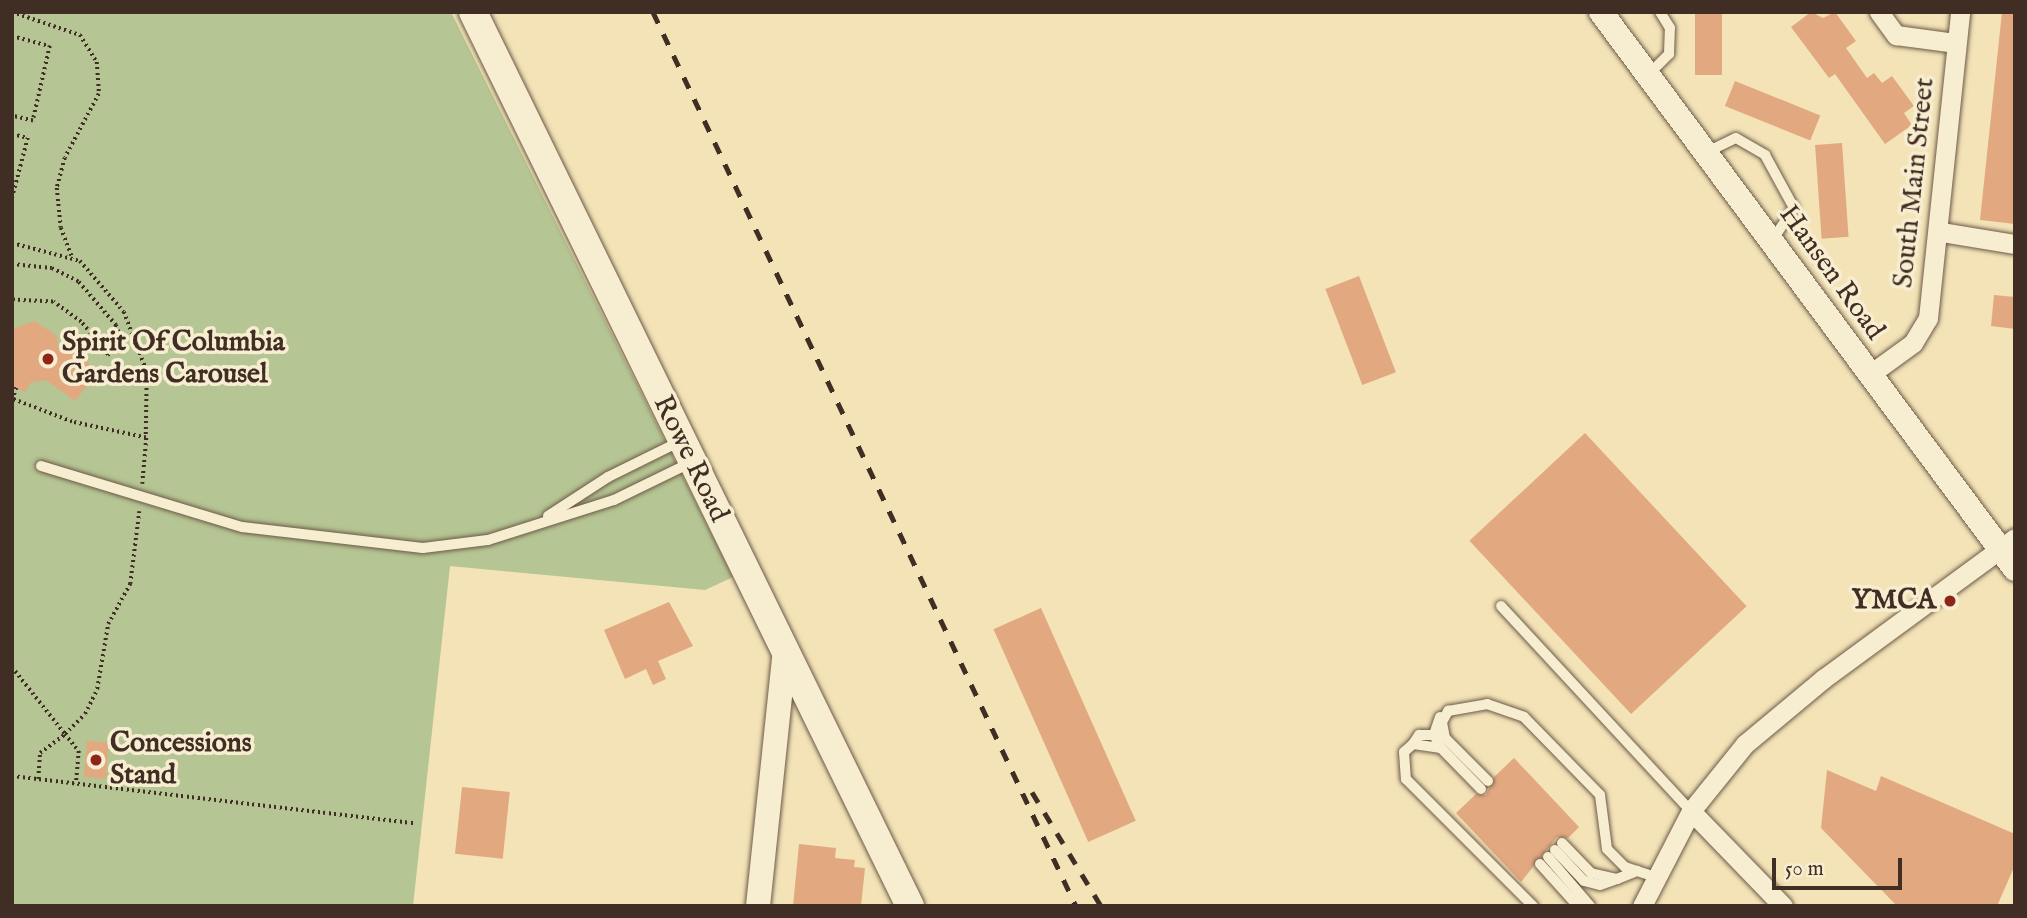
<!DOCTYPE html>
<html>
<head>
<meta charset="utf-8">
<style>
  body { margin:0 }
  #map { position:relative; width:2027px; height:918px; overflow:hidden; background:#f3e3b7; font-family:"IM FELL English",serif }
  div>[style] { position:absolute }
  .green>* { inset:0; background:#b5c593 }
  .building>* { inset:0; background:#e2a981; transform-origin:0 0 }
  .path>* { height:3.5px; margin-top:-1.75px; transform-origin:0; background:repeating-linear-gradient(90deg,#402d23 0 2px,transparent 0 5.5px) }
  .roads { filter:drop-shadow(0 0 2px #6d5a48) drop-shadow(0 0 2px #6d5a48) }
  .service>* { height:10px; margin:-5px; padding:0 5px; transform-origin:5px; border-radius:5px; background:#f7edd0 }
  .minor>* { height:19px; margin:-9.5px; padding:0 9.5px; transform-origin:9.5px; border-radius:9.5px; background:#f7edd0 }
  .tertiary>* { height:24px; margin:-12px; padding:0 12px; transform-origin:12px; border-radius:12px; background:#f7edd0 }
  .secondary>* { height:28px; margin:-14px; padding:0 14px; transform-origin:14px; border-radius:14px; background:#f7edd0 }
  .rail>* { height:5px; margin-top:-2.5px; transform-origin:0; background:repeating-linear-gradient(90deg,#402d23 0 12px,transparent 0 24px) }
  .dots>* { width:19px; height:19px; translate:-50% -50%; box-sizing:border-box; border:4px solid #f7edd0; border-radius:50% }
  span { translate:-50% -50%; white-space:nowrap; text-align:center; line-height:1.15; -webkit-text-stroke:7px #f7edd0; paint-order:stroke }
  .street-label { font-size:28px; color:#402d23 }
  .poi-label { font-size:28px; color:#402d23; font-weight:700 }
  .left { translate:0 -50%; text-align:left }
  .right { translate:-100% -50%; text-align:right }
  .frame { position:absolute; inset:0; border:14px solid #402d23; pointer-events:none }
  .scale { position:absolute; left:1772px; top:858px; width:130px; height:32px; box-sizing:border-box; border:4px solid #402d23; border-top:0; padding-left:9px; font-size:21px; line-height:24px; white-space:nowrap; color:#402d23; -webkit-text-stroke:5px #f7edd0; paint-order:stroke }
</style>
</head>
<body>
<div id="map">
  <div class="green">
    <div style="clip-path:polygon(12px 12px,451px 12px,733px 577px,705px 590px,450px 566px,413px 906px,12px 906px)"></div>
  </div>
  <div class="building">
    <div style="left:1695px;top:12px;width:27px;height:63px"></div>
    <div style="clip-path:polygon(1811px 12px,1823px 18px,1835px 12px,1856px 41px,1846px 48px,1867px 78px,1874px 73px,1882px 83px,1892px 76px,1914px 106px,1904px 113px,1912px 125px,1885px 144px,1835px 74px,1829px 78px,1791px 27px)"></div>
    <div style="clip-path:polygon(2002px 12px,2015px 12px,2015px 224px,1980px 220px)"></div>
    <div style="left:1735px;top:81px;width:92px;height:27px;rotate:22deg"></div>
    <div style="left:1842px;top:143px;width:94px;height:27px;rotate:86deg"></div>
    <div style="left:1359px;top:276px;width:103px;height:36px;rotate:69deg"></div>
    <div style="clip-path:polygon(1994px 295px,2015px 297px,2015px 329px,1991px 326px)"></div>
    <div style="clip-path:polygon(35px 321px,57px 336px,58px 348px,68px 347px,98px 371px,75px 401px,46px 380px,30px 383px,26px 392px,12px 387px,12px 329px)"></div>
    <div style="left:1585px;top:433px;width:237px;height:158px;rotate:47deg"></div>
    <div style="clip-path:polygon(669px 602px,693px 646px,658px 661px,666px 679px,653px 685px,646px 669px,625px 679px,604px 630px)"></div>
    <div style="left:1041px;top:608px;width:233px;height:52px;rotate:66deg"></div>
    <div style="left:87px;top:741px;width:22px;height:36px;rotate:5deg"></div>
    <div style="clip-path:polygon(1514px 758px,1579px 827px,1568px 838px,1557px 837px,1521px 882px,1456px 813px,1476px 794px,1486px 795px,1494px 777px)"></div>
    <div style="clip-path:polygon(1827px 770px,1876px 791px,1881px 776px,2015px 834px,2015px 865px,1997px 906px,1897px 906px,1821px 828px)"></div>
    <div style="left:462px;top:787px;width:48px;height:67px;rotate:6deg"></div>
    <div style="clip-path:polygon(799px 844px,836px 848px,835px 858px,855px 860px,854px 867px,865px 868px,861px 906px,793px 906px)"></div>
  </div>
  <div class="path">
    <div style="left:12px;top:12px;width:72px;rotate:18.7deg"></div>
    <div style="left:80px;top:35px;width:32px;rotate:58deg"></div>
    <div style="left:97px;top:62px;width:32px;rotate:86deg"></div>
    <div style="left:99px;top:94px;width:72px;rotate:118deg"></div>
    <div style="left:65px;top:158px;width:31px;rotate:105deg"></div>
    <div style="left:57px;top:188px;width:40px;rotate:84.3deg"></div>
    <div style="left:61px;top:228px;width:33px;rotate:69deg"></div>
    <div style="left:12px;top:36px;width:39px;rotate:15deg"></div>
    <div style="left:50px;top:46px;width:77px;rotate:102.8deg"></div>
    <div style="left:33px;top:121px;width:22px;rotate:-167deg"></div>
    <div style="left:12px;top:134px;width:16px;rotate:14deg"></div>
    <div style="left:28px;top:138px;width:63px;rotate:104.7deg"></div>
    <div style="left:12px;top:243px;width:70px;rotate:14.8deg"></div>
    <div style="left:80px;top:261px;width:67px;rotate:49.2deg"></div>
    <div style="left:124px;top:312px;width:64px;rotate:69deg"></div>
    <div style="left:147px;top:372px;width:66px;rotate:90.9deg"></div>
    <div style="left:146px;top:438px;width:76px;rotate:-167.8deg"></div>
    <div style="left:72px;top:422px;width:64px;rotate:-159deg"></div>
    <div style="left:12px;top:264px;width:40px;rotate:5.7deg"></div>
    <div style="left:52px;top:268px;width:30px;rotate:27deg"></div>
    <div style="left:79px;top:282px;width:57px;rotate:49.3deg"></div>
    <div style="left:116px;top:325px;width:23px;rotate:70deg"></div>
    <div style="left:124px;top:347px;width:18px;rotate:153deg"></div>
    <div style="left:108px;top:355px;width:43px;rotate:-129.3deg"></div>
    <div style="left:81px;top:322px;width:34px;rotate:-144deg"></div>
    <div style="left:53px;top:302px;width:41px;rotate:-177.2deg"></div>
    <div style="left:12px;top:400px;width:13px;rotate:-72deg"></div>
    <div style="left:142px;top:484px;width:46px;rotate:-85deg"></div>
    <div style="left:12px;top:667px;width:85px;rotate:51.7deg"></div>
    <div style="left:65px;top:734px;width:28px;rotate:-45deg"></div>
    <div style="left:85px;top:714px;width:28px;rotate:-64deg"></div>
    <div style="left:97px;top:689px;width:66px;rotate:-80.4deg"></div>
    <div style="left:108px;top:624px;width:46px;rotate:-61.2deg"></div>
    <div style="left:130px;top:584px;width:73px;rotate:-82.9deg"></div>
    <div style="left:12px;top:776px;width:405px;rotate:6.7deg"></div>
    <div style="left:38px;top:779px;width:26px;rotate:-86deg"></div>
    <div style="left:40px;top:753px;width:31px;rotate:-37deg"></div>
    <div style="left:65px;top:734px;width:22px;rotate:51deg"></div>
    <div style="left:79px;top:751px;width:33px;rotate:95deg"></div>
  </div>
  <div class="roads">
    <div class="service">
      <div style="left:1648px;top:75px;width:30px;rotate:-45deg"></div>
      <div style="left:1669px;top:54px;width:26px;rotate:-88deg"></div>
      <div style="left:1670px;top:28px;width:19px;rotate:-122deg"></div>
      <div style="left:1707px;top:152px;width:32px;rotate:-26deg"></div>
      <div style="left:1736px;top:138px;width:34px;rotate:30deg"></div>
      <div style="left:1765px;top:155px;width:60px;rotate:61.3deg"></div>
      <div style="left:1794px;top:208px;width:41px;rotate:124.1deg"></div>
      <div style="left:41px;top:466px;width:210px;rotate:16.9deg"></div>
      <div style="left:242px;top:527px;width:182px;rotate:6.6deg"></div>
      <div style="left:423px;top:548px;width:65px;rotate:-7deg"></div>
      <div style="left:488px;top:540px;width:132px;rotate:-17.6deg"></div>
      <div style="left:614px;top:500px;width:85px;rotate:-26deg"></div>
      <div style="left:548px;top:516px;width:72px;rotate:-33deg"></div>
      <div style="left:608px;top:477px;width:81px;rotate:-26.3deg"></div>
      <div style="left:1501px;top:606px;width:280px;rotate:47.2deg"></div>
      <div style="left:1440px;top:717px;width:18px;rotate:109deg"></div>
      <div style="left:1434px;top:734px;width:15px;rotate:67deg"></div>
      <div style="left:1413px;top:744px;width:11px;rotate:-56deg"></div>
      <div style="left:1419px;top:735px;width:19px"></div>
      <div style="left:1488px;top:781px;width:61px;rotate:-135deg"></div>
      <div style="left:1445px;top:738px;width:16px;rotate:-101deg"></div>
      <div style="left:1442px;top:722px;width:13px;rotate:-61deg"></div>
      <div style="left:1448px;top:711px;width:40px;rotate:-10deg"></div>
      <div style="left:1487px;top:704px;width:39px;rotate:19deg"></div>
      <div style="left:1524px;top:717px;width:109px;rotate:45.7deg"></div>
      <div style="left:1600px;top:795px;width:54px;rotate:82.6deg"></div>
      <div style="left:1607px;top:849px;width:25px;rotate:45deg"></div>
      <div style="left:1625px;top:867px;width:32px;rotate:18deg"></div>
      <div style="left:1481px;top:789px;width:57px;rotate:-134.3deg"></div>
      <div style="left:1441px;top:748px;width:28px;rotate:-172deg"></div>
      <div style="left:1413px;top:744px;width:12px;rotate:138deg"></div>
      <div style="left:1404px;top:752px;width:27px;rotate:86deg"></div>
      <div style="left:1406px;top:779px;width:180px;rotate:45deg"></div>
      <div style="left:1562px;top:843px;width:42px;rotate:46deg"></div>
      <div style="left:1591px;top:873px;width:27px;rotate:13deg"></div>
      <div style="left:1617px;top:879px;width:22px;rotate:-22deg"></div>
      <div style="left:1555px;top:850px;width:42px;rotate:46.9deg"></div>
      <div style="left:1584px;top:881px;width:16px;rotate:14deg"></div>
      <div style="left:1600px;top:885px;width:18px;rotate:-19deg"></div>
      <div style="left:1548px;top:857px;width:65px;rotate:49.4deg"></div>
      <div style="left:1540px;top:864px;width:57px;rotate:47.9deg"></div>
    </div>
    <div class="minor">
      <div style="left:1879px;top:12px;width:29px;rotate:54deg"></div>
      <div style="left:1896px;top:35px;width:61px;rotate:7.6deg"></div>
      <div style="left:1941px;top:232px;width:75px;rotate:9.2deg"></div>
      <div style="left:1869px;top:375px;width:54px;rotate:-36deg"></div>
      <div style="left:1913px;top:343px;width:29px;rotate:-59deg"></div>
      <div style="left:1928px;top:318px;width:308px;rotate:-84deg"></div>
      <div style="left:1691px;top:811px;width:132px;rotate:45.9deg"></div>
      <div style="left:1642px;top:906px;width:107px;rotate:-62.7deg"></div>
      <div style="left:1691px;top:811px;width:86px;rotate:-51.1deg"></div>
      <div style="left:1745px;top:744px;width:102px;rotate:-39.8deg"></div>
      <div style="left:1823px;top:679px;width:238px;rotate:-36.3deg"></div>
    </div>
    <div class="tertiary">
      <div style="left:1601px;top:12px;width:694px;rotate:53.38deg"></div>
      <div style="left:758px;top:906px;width:250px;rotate:-84deg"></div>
    </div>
    <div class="secondary">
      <div style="left:473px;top:12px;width:995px;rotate:63.95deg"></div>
    </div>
  </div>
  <div class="rail">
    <div style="left:653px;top:12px;width:989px;rotate:64.68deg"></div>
    <div style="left:1032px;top:792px;width:133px;rotate:58.8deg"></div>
  </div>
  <div class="dots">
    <div style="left:48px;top:359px;background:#8f2418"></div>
    <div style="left:1950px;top:601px;background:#8f2418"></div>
    <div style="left:96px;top:760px;background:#8f2418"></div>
  </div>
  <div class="street-label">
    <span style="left:1915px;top:183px;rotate:-84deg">South Main Street</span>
    <span style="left:1831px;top:273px;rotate:54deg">Hansen Road</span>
    <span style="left:690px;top:459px;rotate:64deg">Rowe Road</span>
  </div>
  <div class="poi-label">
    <span class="left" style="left:62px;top:359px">Spirit Of Columbia<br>Gardens Carousel</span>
    <span class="right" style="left:1936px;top:601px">YMCA</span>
    <span class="left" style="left:110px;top:760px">Concessions<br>Stand</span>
  </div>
  <div class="frame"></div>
  <div class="scale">50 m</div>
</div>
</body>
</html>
